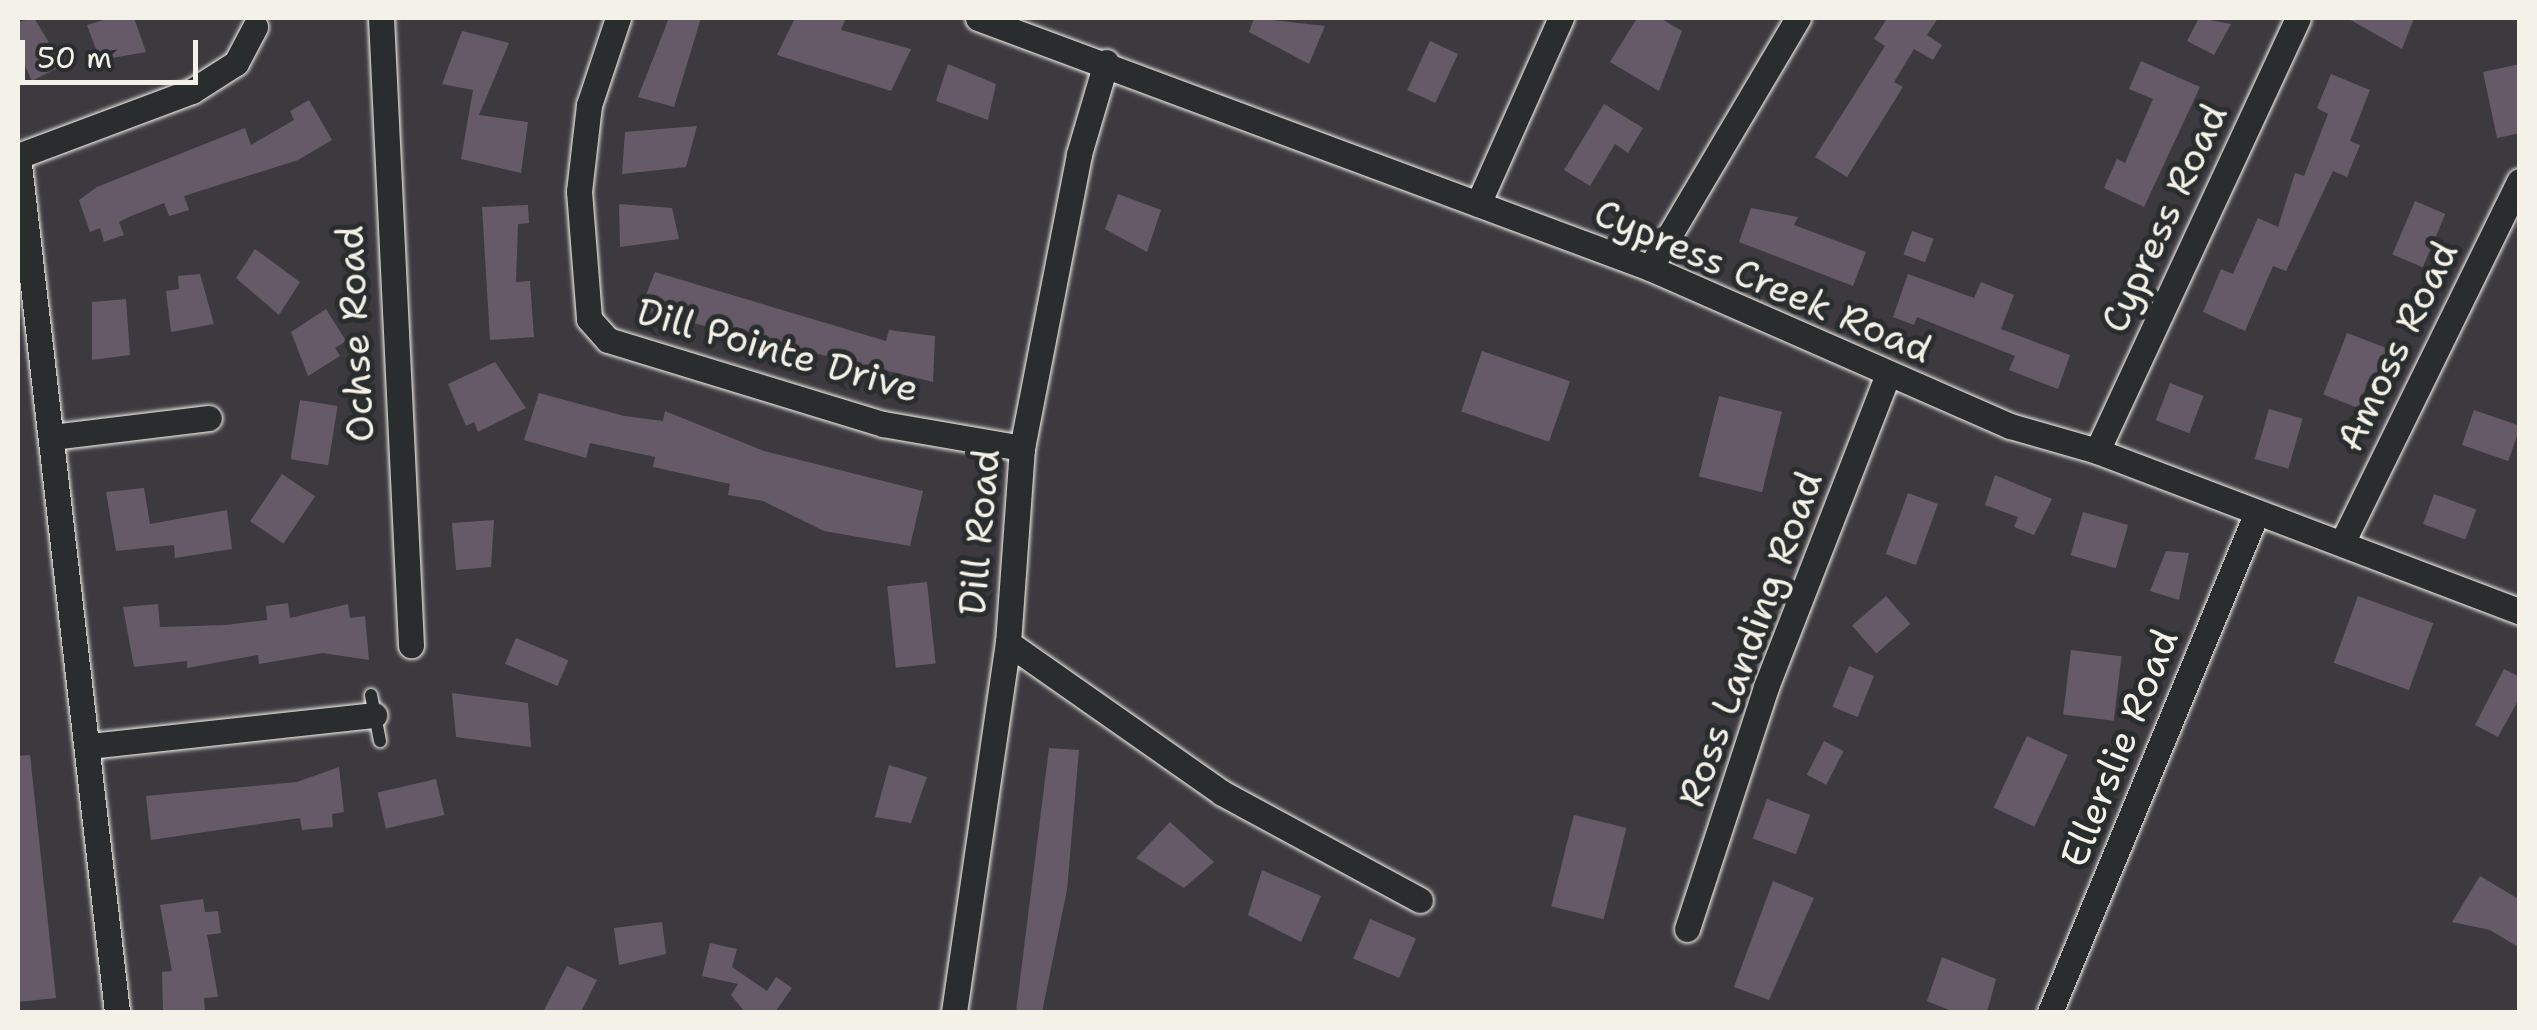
<!DOCTYPE html>
<html>
<head>
<meta charset="utf-8">
<style>
  body { margin:0 }
  #map { position:relative; width:2537px; height:1030px; overflow:hidden; background:#3c3a3f; font-family:"Shantell Sans",sans-serif }
  div>[style] { position:absolute }
  .building>* { inset:0; background:#665a68; transform-origin:0 0 }
  .roads { filter:drop-shadow(0 0 2px #f4f1e8) drop-shadow(0 0 2px #f4f1e8) }
  .lane>* { height:12px; margin:-6px; padding:0 6px; transform-origin:6px; border-radius:6px; background:#2a2d2e }
  .street>* { height:25px; margin:-12.5px; padding:0 12.5px; transform-origin:12.5px; border-radius:12.5px; background:#2a2d2e }
  span { translate:-50% -50%; white-space:nowrap; text-align:center; line-height:1.15; -webkit-text-stroke:10px #2a2d2e; paint-order:stroke }
  .street-label { font-size:38px; color:#f4f1e8 }
  .frame { position:absolute; inset:0; border:20px solid #f4f1e8; pointer-events:none }
  .scale { position:absolute; left:20px; top:40px; width:178px; height:45px; box-sizing:border-box; border:5px solid #f4f1e8; border-top:0; padding-left:12px; font-size:30px; line-height:35px; white-space:nowrap; color:#f4f1e8; -webkit-text-stroke:8px #2a2d2e; paint-order:stroke }
</style>
</head>
<body>
<div id="map">
  <div class="building">
    <div style="clip-path:polygon(34px 18px,63px 65px,32px 81px,18px 51px,18px 22px)"></div>
    <div style="clip-path:polygon(110px 18px,134px 18px,146px 52px,100px 60px,87px 25px)"></div>
    <div style="clip-path:polygon(669px 18px,701px 18px,674px 107px,638px 97px)"></div>
    <div style="clip-path:polygon(795px 18px,845px 20px,841px 30px,911px 49px,891px 91px,777px 55px)"></div>
    <div style="clip-path:polygon(1254px 18px,1325px 26px,1309px 64px,1249px 32px)"></div>
    <div style="clip-path:polygon(1637px 18px,1660px 18px,1682px 31px,1659px 91px,1610px 62px)"></div>
    <div style="clip-path:polygon(1887px 18px,1938px 18px,1927px 35px,1942px 45px,1933px 60px,1914px 49px,1894px 82px,1903px 87px,1847px 177px,1815px 157px,1885px 46px,1874px 39px)"></div>
    <div style="clip-path:polygon(2199px 18px,2231px 24px,2214px 55px,2187px 41px)"></div>
    <div style="clip-path:polygon(2347px 18px,2414px 18px,2402px 49px)"></div>
    <div style="clip-path:polygon(462px 31px,509px 43px,479px 115px,528px 122px,521px 173px,461px 159px,473px 90px,442px 84px)"></div>
    <div style="left:1430px;top:41px;width:31px;height:54px;rotate:25deg"></div>
    <div style="clip-path:polygon(2141px 61px,2200px 87px,2144px 207px,2104px 188px,2117px 159px,2125px 163px,2153px 99px,2129px 89px)"></div>
    <div style="clip-path:polygon(948px 64px,996px 84px,988px 120px,936px 101px)"></div>
    <div style="clip-path:polygon(2520px 64px,2520px 133px,2497px 138px,2483px 72px)"></div>
    <div style="clip-path:polygon(2331px 74px,2370px 90px,2350px 141px,2360px 145px,2347px 177px,2333px 171px,2286px 271px,2273px 266px,2245px 331px,2203px 312px,2221px 269px,2233px 274px,2258px 218px,2278px 227px,2295px 173px,2304px 176px,2328px 114px,2317px 108px)"></div>
    <div style="clip-path:polygon(309px 100px,332px 140px,298px 160px,184px 196px,189px 210px,169px 216px,164px 203px,131px 216px,119px 222px,124px 235px,104px 242px,100px 228px,90px 232px,79px 200px,97px 187px,245px 128px,251px 145px,294px 120px,290px 111px)"></div>
    <div style="clip-path:polygon(1604px 104px,1643px 128px,1628px 153px,1615px 144px,1590px 186px,1564px 170px)"></div>
    <div style="clip-path:polygon(697px 126px,686px 167px,622px 174px,625px 132px)"></div>
    <div style="clip-path:polygon(1118px 194px,1161px 210px,1147px 252px,1105px 229px)"></div>
    <div style="left:2415px;top:201px;width:33px;height:58px;rotate:23deg"></div>
    <div style="clip-path:polygon(619px 204px,672px 208px,679px 239px,620px 247px)"></div>
    <div style="clip-path:polygon(528px 205px,529px 223px,518px 224px,516px 282px,530px 281px,534px 337px,490px 340px,482px 207px)"></div>
    <div style="clip-path:polygon(1751px 208px,1798px 217px,1794px 225px,1866px 252px,1853px 286px,1739px 242px)"></div>
    <div style="left:1912px;top:231px;width:23px;height:25px;rotate:20deg"></div>
    <div style="clip-path:polygon(255px 249px,300px 282px,279px 315px,236px 278px)"></div>
    <div style="clip-path:polygon(655px 272px,886px 341px,889px 330px,935px 336px,933px 382px,640px 310px)"></div>
    <div style="clip-path:polygon(200px 274px,214px 324px,171px 332px,166px 291px,179px 289px,178px 276px)"></div>
    <div style="clip-path:polygon(1908px 274px,1974px 298px,1981px 282px,2014px 295px,2001px 329px,2070px 355px,2058px 389px,2009px 370px,2015px 356px,1917px 317px,1914px 325px,1893px 317px)"></div>
    <div style="clip-path:polygon(126px 299px,130px 355px,92px 360px,92px 302px)"></div>
    <div style="clip-path:polygon(326px 309px,346px 341px,335px 348px,340px 356px,308px 376px,291px 332px)"></div>
    <div style="left:2347px;top:333px;width:47px;height:66px;rotate:21deg"></div>
    <div style="left:1482px;top:351px;width:93px;height:64px;rotate:19deg"></div>
    <div style="clip-path:polygon(495px 362px,526px 408px,478px 432px,474px 422px,466px 426px,448px 384px)"></div>
    <div style="left:2170px;top:383px;width:36px;height:40px;rotate:21deg"></div>
    <div style="clip-path:polygon(539px 393px,624px 416px,663px 421px,665px 411px,764px 451px,923px 491px,910px 546px,824px 531px,763px 501px,728px 495px,730px 484px,653px 467px,655px 457px,590px 443px,586px 458px,524px 440px)"></div>
    <div style="left:1719px;top:396px;width:65px;height:83px;rotate:14deg"></div>
    <div style="left:300px;top:400px;width:38px;height:60px;rotate:9deg"></div>
    <div style="left:2269px;top:409px;width:35px;height:52px;rotate:16deg"></div>
    <div style="left:2474px;top:410px;width:49px;height:37px;rotate:19deg"></div>
    <div style="left:282px;top:474px;width:40px;height:57px;rotate:34deg"></div>
    <div style="clip-path:polygon(1995px 475px,2052px 499px,2034px 535px,2014px 527px,2018px 517px,1985px 505px)"></div>
    <div style="clip-path:polygon(144px 488px,150px 524px,227px 510px,232px 549px,175px 558px,174px 545px,116px 551px,106px 492px)"></div>
    <div style="left:1908px;top:493px;width:32px;height:65px;rotate:20deg"></div>
    <div style="left:2434px;top:494px;width:45px;height:32px;rotate:20deg"></div>
    <div style="left:2083px;top:512px;width:47px;height:45px;rotate:16deg"></div>
    <div style="clip-path:polygon(494px 520px,491px 567px,456px 570px,452px 523px)"></div>
    <div style="clip-path:polygon(2166px 551px,2189px 553px,2179px 600px,2150px 591px)"></div>
    <div style="left:927px;top:582px;width:82px;height:40px;rotate:84deg"></div>
    <div style="left:1886px;top:596px;width:37px;height:45px;rotate:49deg"></div>
    <div style="left:2358px;top:596px;width:80px;height:71px;rotate:20deg"></div>
    <div style="clip-path:polygon(288px 603px,290px 618px,348px 604px,350px 618px,365px 616px,369px 660px,323px 653px,259px 664px,258px 655px,187px 668px,187px 661px,134px 667px,123px 607px,158px 604px,160px 627px,226px 625px,267px 620px,266px 606px)"></div>
    <div style="left:516px;top:638px;width:57px;height:28px;rotate:23deg"></div>
    <div style="left:2071px;top:650px;width:51px;height:65px;rotate:7deg"></div>
    <div style="left:1849px;top:666px;width:27px;height:44px;rotate:22deg"></div>
    <div style="clip-path:polygon(2504px 669px,2520px 677px,2520px 697px,2498px 737px,2475px 725px)"></div>
    <div style="clip-path:polygon(452px 693px,528px 703px,531px 747px,456px 737px)"></div>
    <div style="left:2027px;top:736px;width:45px;height:79px;rotate:25deg"></div>
    <div style="left:1824px;top:741px;width:22px;height:38px;rotate:27deg"></div>
    <div style="clip-path:polygon(1049px 748px,1079px 750px,1067px 890px,1042px 1012px,1016px 1012px)"></div>
    <div style="clip-path:polygon(30px 755px,56px 998px,18px 1002px,18px 756px)"></div>
    <div style="clip-path:polygon(889px 765px,927px 777px,911px 823px,875px 817px)"></div>
    <div style="clip-path:polygon(339px 767px,344px 812px,332px 814px,333px 827px,302px 830px,300px 818px,151px 840px,146px 796px,297px 782px)"></div>
    <div style="left:436px;top:779px;width:37px;height:60px;rotate:77deg"></div>
    <div style="left:1767px;top:799px;width:46px;height:42px;rotate:20deg"></div>
    <div style="left:1574px;top:815px;width:54px;height:94px;rotate:14deg"></div>
    <div style="clip-path:polygon(1170px 822px,1214px 862px,1184px 888px,1136px 858px)"></div>
    <div style="clip-path:polygon(1262px 870px,1321px 896px,1301px 942px,1248px 915px)"></div>
    <div style="clip-path:polygon(2480px 876px,2520px 900px,2520px 948px,2490px 930px,2452px 922px)"></div>
    <div style="clip-path:polygon(1773px 881px,1814px 898px,1769px 1000px,1734px 987px)"></div>
    <div style="clip-path:polygon(203px 899px,205px 912px,218px 911px,221px 933px,207px 935px,218px 997px,204px 998px,205px 1011px,163px 1012px,162px 972px,172px 971px,160px 905px)"></div>
    <div style="left:1370px;top:919px;width:50px;height:43px;rotate:23deg"></div>
    <div style="clip-path:polygon(662px 922px,666px 954px,619px 965px,614px 928px)"></div>
    <div style="clip-path:polygon(710px 943px,737px 949px,732px 967px,767px 991px,776px 977px,792px 988px,775px 1012px,745px 1012px,731px 995px,738px 984px,702px 976px)"></div>
    <div style="clip-path:polygon(1942px 957px,1996px 979px,1987px 1012px,1954px 1012px,1927px 1001px)"></div>
    <div style="clip-path:polygon(567px 966px,597px 980px,581px 1012px,543px 1012px)"></div>
  </div>
  <div class="roads">
    <div class="lane">
      <div style="left:371px;top:695px;width:47px;rotate:78.9deg"></div>
    </div>
    <div class="street">
      <div style="left:381px;top:18px;width:628px;rotate:87.26deg"></div>
      <div style="left:618px;top:18px;width:92px;rotate:108.4deg"></div>
      <div style="left:589px;top:105px;width:87px;rotate:96.6deg"></div>
      <div style="left:579px;top:191px;width:128px;rotate:85.5deg"></div>
      <div style="left:589px;top:319px;width:28px;rotate:48deg"></div>
      <div style="left:608px;top:340px;width:288px;rotate:17deg"></div>
      <div style="left:883px;top:424px;width:141px;rotate:9.8deg"></div>
      <div style="left:978px;top:18px;width:717px;rotate:20.41deg"></div>
      <div style="left:1650px;top:268px;width:393px;rotate:23.7deg"></div>
      <div style="left:2010px;top:426px;width:91px;rotate:16deg"></div>
      <div style="left:2097px;top:451px;width:453px;rotate:20.8deg"></div>
      <div style="left:18px;top:156px;width:862px;rotate:83.4deg"></div>
      <div style="left:18px;top:156px;width:186px;rotate:-20.5deg"></div>
      <div style="left:192px;top:91px;width:52px;rotate:-32.5deg"></div>
      <div style="left:236px;top:63px;width:41px;rotate:-62.2deg"></div>
      <div style="left:1478px;top:204px;width:204px;rotate:-66deg"></div>
      <div style="left:1650px;top:268px;width:291px;rotate:-59.4deg"></div>
      <div style="left:52px;top:437px;width:158px;rotate:-6.9deg"></div>
      <div style="left:2097px;top:451px;width:477px;rotate:-65.1deg"></div>
      <div style="left:2342px;top:543px;width:403px;rotate:-63.9deg"></div>
      <div style="left:1008px;top:643px;width:261px;rotate:35deg"></div>
      <div style="left:1222px;top:793px;width:225px;rotate:28.4deg"></div>
      <div style="left:89px;top:746px;width:287px;rotate:-6.2deg"></div>
      <div style="left:1687px;top:929px;width:255px;rotate:-71.9deg"></div>
      <div style="left:1766px;top:687px;width:333px;rotate:-68.7deg"></div>
      <div style="left:954px;top:1012px;width:373px;rotate:-81.7deg"></div>
      <div style="left:1008px;top:643px;width:196px;rotate:-85.9deg"></div>
      <div style="left:1022px;top:448px;width:299px;rotate:-79deg"></div>
      <div style="left:1079px;top:154px;width:96px;rotate:-73.6deg"></div>
      <div style="left:2050px;top:1012px;width:541px;rotate:-67.51deg"></div>
    </div>
  </div>
  <div class="street-label">
    <span style="left:2164px;top:218px;rotate:-65deg">Cypress Road</span>
    <span style="left:1763px;top:281px;rotate:23deg">Cypress Creek Road</span>
    <span style="left:355px;top:334px;rotate:-93deg">Ochse Road</span>
    <span style="left:2397px;top:346px;rotate:-64deg">Amoss Road</span>
    <span style="left:778px;top:350px;rotate:16deg">Dill Pointe Drive</span>
    <span style="left:979px;top:532px;rotate:-85deg">Dill Road</span>
    <span style="left:1750px;top:639px;rotate:-70deg">Ross Landing Road</span>
    <span style="left:2119px;top:748px;rotate:-68deg">Ellerslie Road</span>
  </div>
  <div class="frame"></div>
  <div class="scale">50 m</div>
</div>
</body>
</html>
